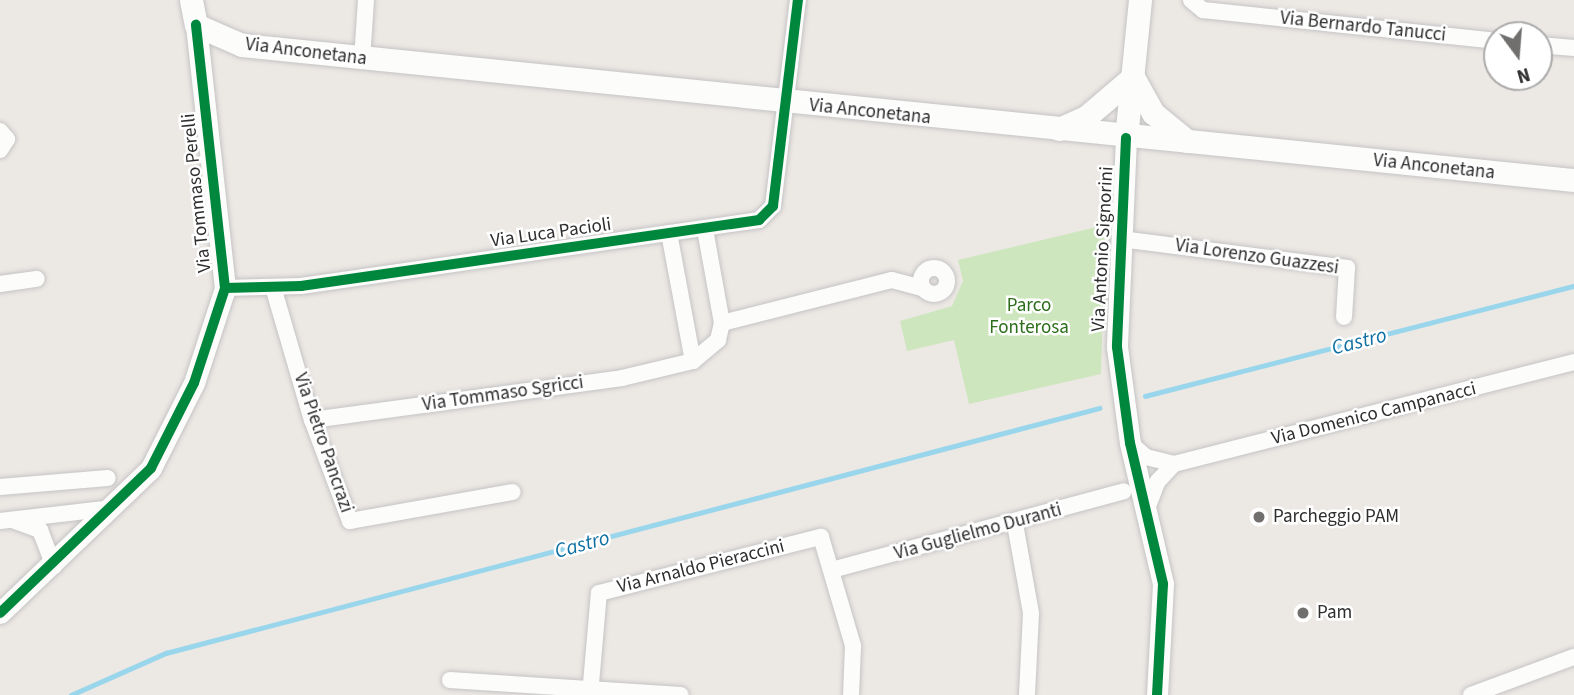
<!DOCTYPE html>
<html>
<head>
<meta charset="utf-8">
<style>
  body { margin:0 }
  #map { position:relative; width:1574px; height:695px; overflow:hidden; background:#ece8e4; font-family:"Source Sans 3",sans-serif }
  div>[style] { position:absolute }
  .green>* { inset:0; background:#cee6be }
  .stream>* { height:4.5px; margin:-2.25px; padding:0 2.25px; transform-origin:2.25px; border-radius:2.25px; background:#99d6ec }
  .roads { filter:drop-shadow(0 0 2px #c5c4c5) drop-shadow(0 0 2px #c5c4c5) }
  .minor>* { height:16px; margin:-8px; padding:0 8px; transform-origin:8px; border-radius:8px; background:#fcfcfb }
  .minor>.ring { margin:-8px; padding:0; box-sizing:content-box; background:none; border:16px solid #fcfcfb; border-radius:50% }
  .tertiary>* { height:21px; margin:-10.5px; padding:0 10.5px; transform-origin:10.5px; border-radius:10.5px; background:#fcfcfb }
  .secondary>* { height:23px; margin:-11.5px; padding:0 11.5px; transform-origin:11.5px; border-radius:11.5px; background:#fcfcfb }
  .cycleway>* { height:10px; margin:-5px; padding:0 5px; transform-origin:5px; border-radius:5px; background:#00873e }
  .dots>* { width:19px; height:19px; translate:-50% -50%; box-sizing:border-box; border:4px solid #fff; border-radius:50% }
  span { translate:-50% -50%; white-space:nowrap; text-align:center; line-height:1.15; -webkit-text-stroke:5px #fff; paint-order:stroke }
  .street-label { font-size:19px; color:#2e2e2e }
  .park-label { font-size:19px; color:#2c6e1b }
  .poi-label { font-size:19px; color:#2e2e2e }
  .left { translate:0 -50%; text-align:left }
  .water-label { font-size:21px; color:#0d6fa3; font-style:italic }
  .north { position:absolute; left:1483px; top:21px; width:70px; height:70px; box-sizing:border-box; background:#fff; border:2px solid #ababab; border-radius:50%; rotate:164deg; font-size:19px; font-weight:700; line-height:28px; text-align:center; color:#2e2e2e }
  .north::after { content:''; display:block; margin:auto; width:24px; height:32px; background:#706f6e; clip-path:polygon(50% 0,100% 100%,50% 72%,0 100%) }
</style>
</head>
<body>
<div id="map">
  <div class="green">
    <div style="clip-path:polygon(1105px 225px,1101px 374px,969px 404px,954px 340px,907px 351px,900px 321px,952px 306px,963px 281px,958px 260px)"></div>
  </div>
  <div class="stream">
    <div style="left:1145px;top:396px;width:443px;rotate:-14.4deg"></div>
    <div style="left:71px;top:695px;width:104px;rotate:-23.9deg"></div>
    <div style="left:166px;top:653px;width:965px;rotate:-14.71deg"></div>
  </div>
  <div class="roads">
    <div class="minor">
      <div style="left:1191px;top:0;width:16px;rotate:40deg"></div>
      <div style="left:1203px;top:10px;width:296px;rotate:6deg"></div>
      <div style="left:1539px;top:45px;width:35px;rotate:5deg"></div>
      <div style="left:362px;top:60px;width:60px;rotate:-86.2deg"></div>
      <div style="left:0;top:131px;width:11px;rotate:49deg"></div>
      <div style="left:7px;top:139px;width:13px;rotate:122deg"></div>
      <div style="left:669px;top:233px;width:130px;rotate:79.4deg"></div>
      <div style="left:1121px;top:239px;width:228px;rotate:7.3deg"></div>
      <div style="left:1347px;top:268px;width:49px;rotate:93.5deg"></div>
      <div class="ring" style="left:921px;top:268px;width:10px;height:10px"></div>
      <div style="left:0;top:284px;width:37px;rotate:-8deg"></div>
      <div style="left:273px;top:287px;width:139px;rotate:73.7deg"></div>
      <div style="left:312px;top:420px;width:108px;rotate:69.4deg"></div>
      <div style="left:350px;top:521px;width:165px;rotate:-10.1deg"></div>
      <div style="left:225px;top:288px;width:76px;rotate:-1.5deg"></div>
      <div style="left:301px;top:286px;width:463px;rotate:-8.2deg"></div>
      <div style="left:759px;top:220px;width:20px;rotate:-45deg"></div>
      <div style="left:773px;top:206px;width:208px;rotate:-83.1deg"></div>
      <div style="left:722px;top:323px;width:175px;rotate:-14.2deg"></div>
      <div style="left:892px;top:280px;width:31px;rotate:15deg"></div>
      <div style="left:312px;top:420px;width:313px;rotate:-7.7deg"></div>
      <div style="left:622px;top:378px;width:73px;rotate:-13.5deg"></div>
      <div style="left:693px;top:361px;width:33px;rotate:-40deg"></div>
      <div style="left:718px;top:340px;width:17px;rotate:-77deg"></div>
      <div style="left:722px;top:323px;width:96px;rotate:-100.3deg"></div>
      <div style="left:1130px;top:443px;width:21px;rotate:41deg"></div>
      <div style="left:1146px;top:457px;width:29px;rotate:14deg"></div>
      <div style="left:1174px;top:464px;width:413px;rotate:-14.3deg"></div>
      <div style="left:0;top:487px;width:108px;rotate:-4.8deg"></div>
      <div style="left:1147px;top:509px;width:30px;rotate:-69deg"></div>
      <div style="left:1158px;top:481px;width:23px;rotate:-47deg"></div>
      <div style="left:0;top:521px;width:114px;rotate:-6.6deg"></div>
      <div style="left:15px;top:521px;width:27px;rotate:20deg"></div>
      <div style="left:40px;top:530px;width:39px;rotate:69deg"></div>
      <div style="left:1015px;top:524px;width:90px;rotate:79.8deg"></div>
      <div style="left:1031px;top:613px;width:82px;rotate:92.8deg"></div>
      <div style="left:832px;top:570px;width:302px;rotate:-15.1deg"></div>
      <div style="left:450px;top:680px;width:231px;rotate:3.7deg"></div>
      <div style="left:590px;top:695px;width:102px;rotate:-85deg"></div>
      <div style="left:599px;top:593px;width:229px;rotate:-14.2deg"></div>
      <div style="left:821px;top:537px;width:114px;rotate:73.6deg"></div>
      <div style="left:853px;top:646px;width:49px;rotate:92.3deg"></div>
      <div style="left:1471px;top:695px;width:110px;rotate:-20.3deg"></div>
    </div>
    <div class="tertiary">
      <div style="left:1126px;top:138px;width:209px;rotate:92.5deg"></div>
      <div style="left:1117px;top:347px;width:97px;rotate:82.3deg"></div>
      <div style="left:1130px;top:443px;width:145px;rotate:76.8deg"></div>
      <div style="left:1163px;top:584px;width:111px;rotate:93.1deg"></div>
      <div style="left:0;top:613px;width:209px;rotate:-43.8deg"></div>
      <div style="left:151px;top:468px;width:95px;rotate:-63.2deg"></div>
      <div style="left:194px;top:383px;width:100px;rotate:-71.9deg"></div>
      <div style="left:225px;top:288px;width:265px;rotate:-96.3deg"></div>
    </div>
    <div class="secondary">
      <div style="left:191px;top:0;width:25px;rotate:79deg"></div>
      <div style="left:196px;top:25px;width:50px;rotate:23.5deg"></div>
      <div style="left:242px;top:45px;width:1339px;rotate:5.79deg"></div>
      <div style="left:1133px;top:77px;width:41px;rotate:60.9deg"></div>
      <div style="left:1153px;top:113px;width:44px;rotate:39.5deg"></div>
      <div style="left:1059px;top:129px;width:30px;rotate:-24deg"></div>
      <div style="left:1086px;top:117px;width:62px;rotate:-40.4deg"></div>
      <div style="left:1126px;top:138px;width:139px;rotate:-84.2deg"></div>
    </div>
  </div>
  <div class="cycleway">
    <div style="left:1126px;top:138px;width:209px;rotate:92.5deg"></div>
    <div style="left:1117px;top:347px;width:97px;rotate:82.3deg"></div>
    <div style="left:1130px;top:443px;width:145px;rotate:76.8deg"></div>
    <div style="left:1163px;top:584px;width:111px;rotate:93.1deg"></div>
    <div style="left:225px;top:288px;width:76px;rotate:-1.5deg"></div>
    <div style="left:301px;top:286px;width:463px;rotate:-8.2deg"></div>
    <div style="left:759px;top:220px;width:20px;rotate:-45deg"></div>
    <div style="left:773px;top:206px;width:208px;rotate:-83.1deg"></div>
    <div style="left:0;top:613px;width:209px;rotate:-43.8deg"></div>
    <div style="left:151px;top:468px;width:95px;rotate:-63.2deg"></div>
    <div style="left:194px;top:383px;width:100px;rotate:-71.9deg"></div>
    <div style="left:225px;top:288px;width:265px;rotate:-96.3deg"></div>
  </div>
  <div class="dots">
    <div style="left:1259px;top:517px;background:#706f6e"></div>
    <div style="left:1303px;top:613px;background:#706f6e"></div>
  </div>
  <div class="street-label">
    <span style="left:1363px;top:27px;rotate:6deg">Via Bernardo Tanucci</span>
    <span style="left:306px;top:52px;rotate:7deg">Via Anconetana</span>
    <span style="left:870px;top:112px;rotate:6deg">Via Anconetana</span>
    <span style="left:1434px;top:167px;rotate:6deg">Via Anconetana</span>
    <span style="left:197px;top:193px;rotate:-96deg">Via Tommaso Perelli</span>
    <span style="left:551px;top:233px;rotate:-8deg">Via Luca Pacioli</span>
    <span style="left:1103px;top:249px;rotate:-87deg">Via Antonio Signorini</span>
    <span style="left:1257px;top:257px;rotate:8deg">Via Lorenzo Guazzesi</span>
    <span style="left:503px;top:394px;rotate:-8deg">Via Tommaso Sgricci</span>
    <span style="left:1374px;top:414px;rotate:-14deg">Via Domenico Campanacci</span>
    <span style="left:323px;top:443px;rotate:71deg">Via Pietro Pancrazi</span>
    <span style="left:978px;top:532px;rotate:-15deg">Via Guglielmo Duranti</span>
    <span style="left:701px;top:567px;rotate:-14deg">Via Arnaldo Pieraccini</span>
  </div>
  <div class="park-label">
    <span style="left:1029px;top:317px">Parco<br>Fonterosa</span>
  </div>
  <div class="poi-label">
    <span class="left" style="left:1273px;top:517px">Parcheggio PAM</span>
    <span class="left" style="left:1317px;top:613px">Pam</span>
  </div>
  <div class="water-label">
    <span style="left:1359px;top:341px;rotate:-14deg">Castro</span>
    <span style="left:582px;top:544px;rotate:-15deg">Castro</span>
  </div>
  <div class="north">N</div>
</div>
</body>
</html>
